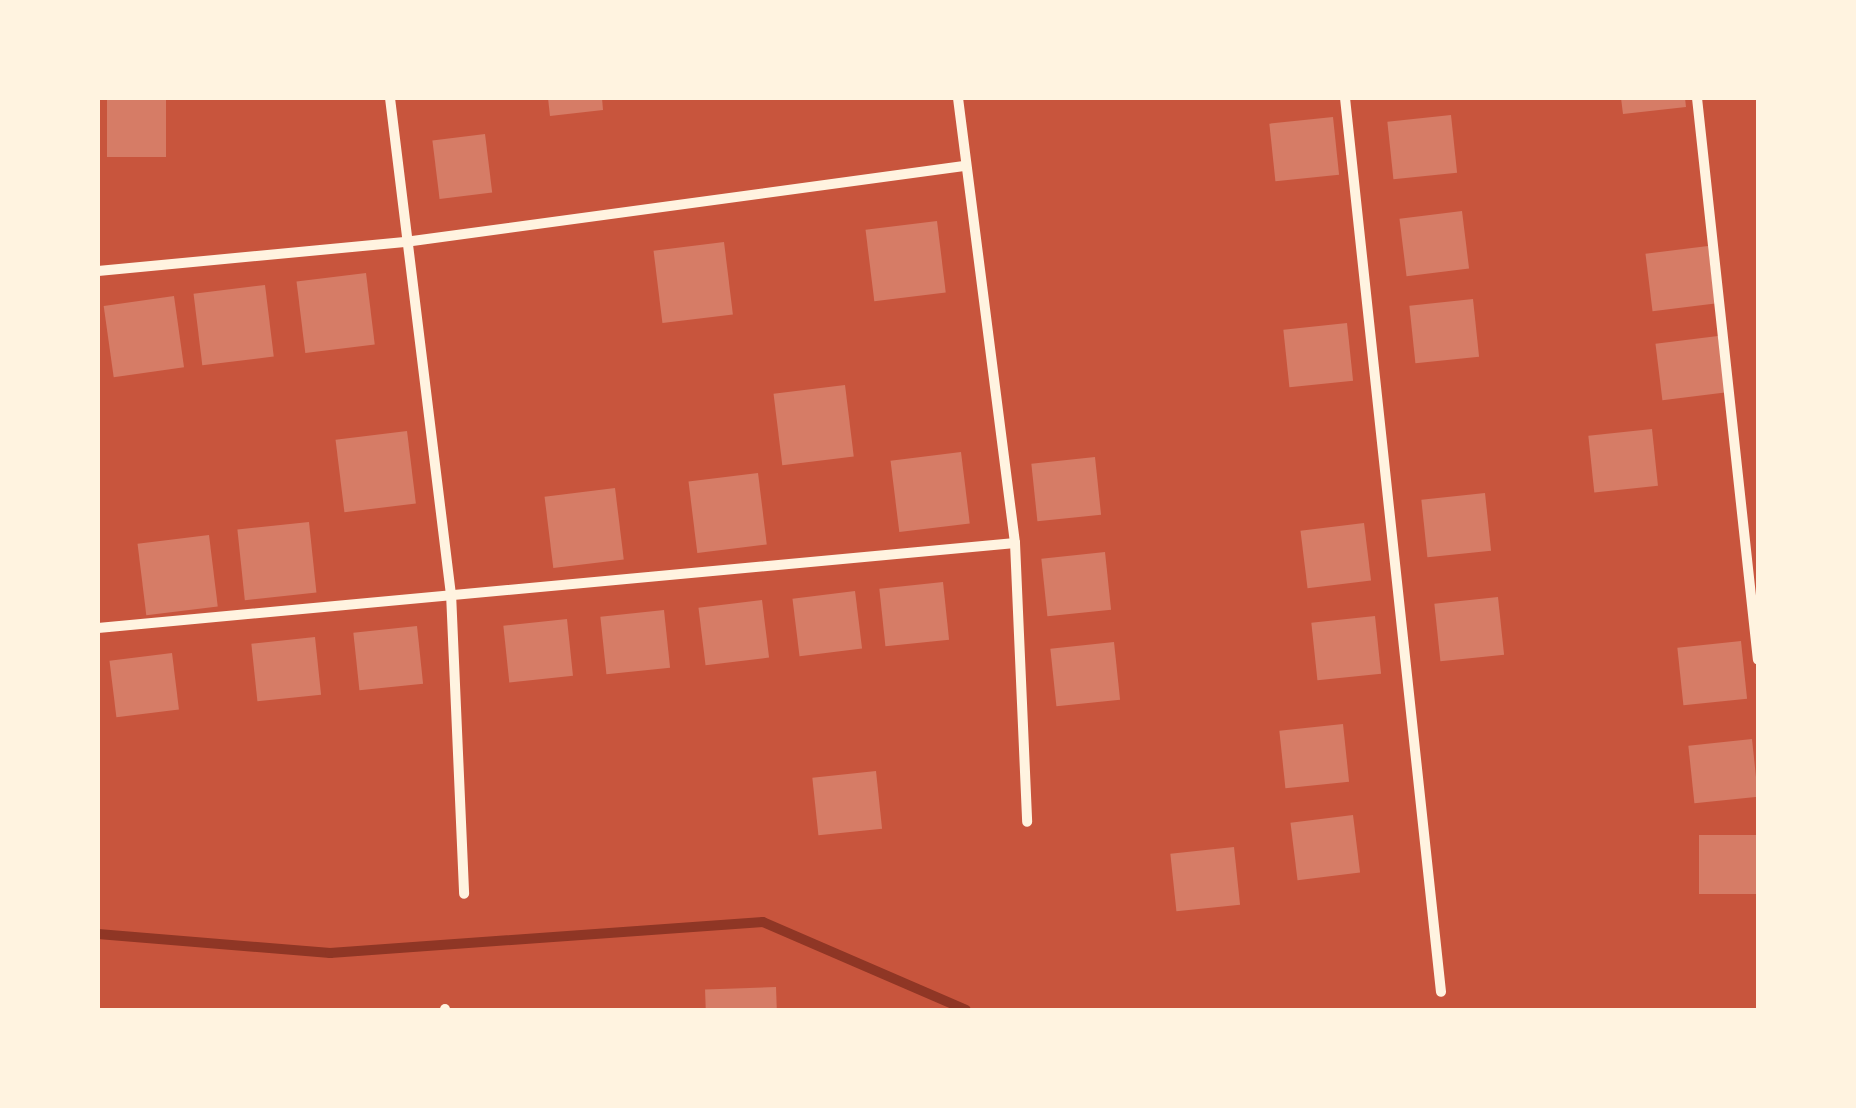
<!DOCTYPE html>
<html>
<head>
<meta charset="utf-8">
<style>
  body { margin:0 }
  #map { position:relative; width:1856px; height:1108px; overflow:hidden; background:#c8553d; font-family:Signika,sans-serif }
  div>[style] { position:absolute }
  .stream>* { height:10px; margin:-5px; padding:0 5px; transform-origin:5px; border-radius:5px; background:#8f3625 }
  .building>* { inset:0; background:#d67c66; transform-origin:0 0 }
  .minor>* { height:10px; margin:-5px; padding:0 5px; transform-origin:5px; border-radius:5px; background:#fff3e0 }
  span { translate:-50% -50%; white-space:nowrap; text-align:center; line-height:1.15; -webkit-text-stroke:10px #fff3e0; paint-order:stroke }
  .frame { position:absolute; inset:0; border:100px solid #fff3e0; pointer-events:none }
</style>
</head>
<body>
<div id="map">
  <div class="stream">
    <div style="left:98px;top:934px;width:233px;rotate:4.7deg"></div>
    <div style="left:330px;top:953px;width:434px;rotate:-4.1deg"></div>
    <div style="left:763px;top:922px;width:221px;rotate:23.4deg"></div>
  </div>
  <div class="building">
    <div style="left:107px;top:98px;width:59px;height:59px"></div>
    <div style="clip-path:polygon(548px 98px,602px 98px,603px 110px,550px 116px)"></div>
    <div style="clip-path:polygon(1621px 98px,1685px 98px,1686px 107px,1623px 114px)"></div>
    <div style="left:1451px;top:115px;width:58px;height:64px;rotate:84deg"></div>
    <div style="left:1333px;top:117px;width:58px;height:64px;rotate:84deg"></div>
    <div style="left:485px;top:134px;width:59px;height:53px;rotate:83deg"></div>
    <div style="left:1462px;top:211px;width:58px;height:63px;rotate:83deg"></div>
    <div style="left:937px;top:221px;width:72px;height:72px;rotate:83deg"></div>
    <div style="left:724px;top:242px;width:73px;height:71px;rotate:83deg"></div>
    <div style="left:1708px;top:246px;width:58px;height:63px;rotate:83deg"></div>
    <div style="left:366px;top:273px;width:72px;height:70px;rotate:83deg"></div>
    <div style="left:265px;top:285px;width:72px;height:72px;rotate:83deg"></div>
    <div style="left:174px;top:296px;width:72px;height:71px;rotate:82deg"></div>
    <div style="left:1473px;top:299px;width:58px;height:64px;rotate:84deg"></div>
    <div style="left:1347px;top:323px;width:58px;height:64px;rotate:84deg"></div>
    <div style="left:1718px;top:336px;width:57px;height:63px;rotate:83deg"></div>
    <div style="left:845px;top:385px;width:72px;height:72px;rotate:83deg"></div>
    <div style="left:1652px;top:429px;width:57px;height:64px;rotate:84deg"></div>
    <div style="left:407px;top:431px;width:73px;height:72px;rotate:83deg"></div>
    <div style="left:961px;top:452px;width:72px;height:71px;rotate:83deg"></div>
    <div style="left:1095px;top:457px;width:58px;height:64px;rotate:84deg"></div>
    <div style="left:758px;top:473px;width:72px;height:70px;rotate:83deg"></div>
    <div style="left:615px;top:488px;width:72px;height:71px;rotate:83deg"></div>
    <div style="left:1485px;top:493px;width:58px;height:64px;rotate:84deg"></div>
    <div style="left:309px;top:522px;width:71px;height:72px;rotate:84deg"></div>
    <div style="left:1364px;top:523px;width:58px;height:64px;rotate:83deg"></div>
    <div style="left:209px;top:535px;width:72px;height:72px;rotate:83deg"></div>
    <div style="left:1105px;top:552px;width:58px;height:64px;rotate:84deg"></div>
    <div style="left:943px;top:582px;width:58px;height:64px;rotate:84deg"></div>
    <div style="left:855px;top:591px;width:58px;height:63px;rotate:83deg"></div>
    <div style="left:1498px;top:597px;width:58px;height:64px;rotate:84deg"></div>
    <div style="left:762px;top:600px;width:58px;height:64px;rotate:83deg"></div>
    <div style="left:664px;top:610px;width:58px;height:64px;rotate:84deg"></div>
    <div style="left:1375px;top:616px;width:58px;height:64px;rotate:84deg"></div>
    <div style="left:567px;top:619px;width:57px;height:64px;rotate:84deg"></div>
    <div style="left:417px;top:626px;width:58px;height:64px;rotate:84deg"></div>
    <div style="left:315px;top:637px;width:58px;height:64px;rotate:84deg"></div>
    <div style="left:1741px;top:641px;width:58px;height:64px;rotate:84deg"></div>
    <div style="left:1114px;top:642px;width:58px;height:64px;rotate:84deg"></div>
    <div style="left:172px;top:653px;width:57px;height:63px;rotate:83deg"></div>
    <div style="left:1343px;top:724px;width:58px;height:64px;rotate:84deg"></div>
    <div style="left:1752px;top:739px;width:58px;height:64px;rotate:84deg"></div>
    <div style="left:876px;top:771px;width:58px;height:64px;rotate:84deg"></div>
    <div style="left:1353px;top:815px;width:58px;height:63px;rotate:83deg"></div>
    <div style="left:1758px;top:835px;width:59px;height:59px;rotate:90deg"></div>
    <div style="left:1234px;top:847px;width:58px;height:64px;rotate:84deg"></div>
    <div style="left:776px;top:987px;width:23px;height:71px;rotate:88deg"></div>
  </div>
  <div class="minor">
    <div style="left:390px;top:98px;width:499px;rotate:83deg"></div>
    <div style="left:451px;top:593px;width:301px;rotate:87.5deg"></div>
    <div style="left:958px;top:98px;width:449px;rotate:82.7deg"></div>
    <div style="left:1015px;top:543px;width:279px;rotate:87.5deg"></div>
    <div style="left:1345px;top:98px;width:899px;rotate:83.87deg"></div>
    <div style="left:1697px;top:98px;width:565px;rotate:83.81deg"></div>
    <div style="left:98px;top:271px;width:308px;rotate:-5.4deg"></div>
    <div style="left:405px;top:242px;width:564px;rotate:-7.74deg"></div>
    <div style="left:98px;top:628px;width:921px;rotate:-5.3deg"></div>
    <div style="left:445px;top:1009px;width:1px;rotate:90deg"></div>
  </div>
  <div class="frame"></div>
</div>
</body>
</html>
